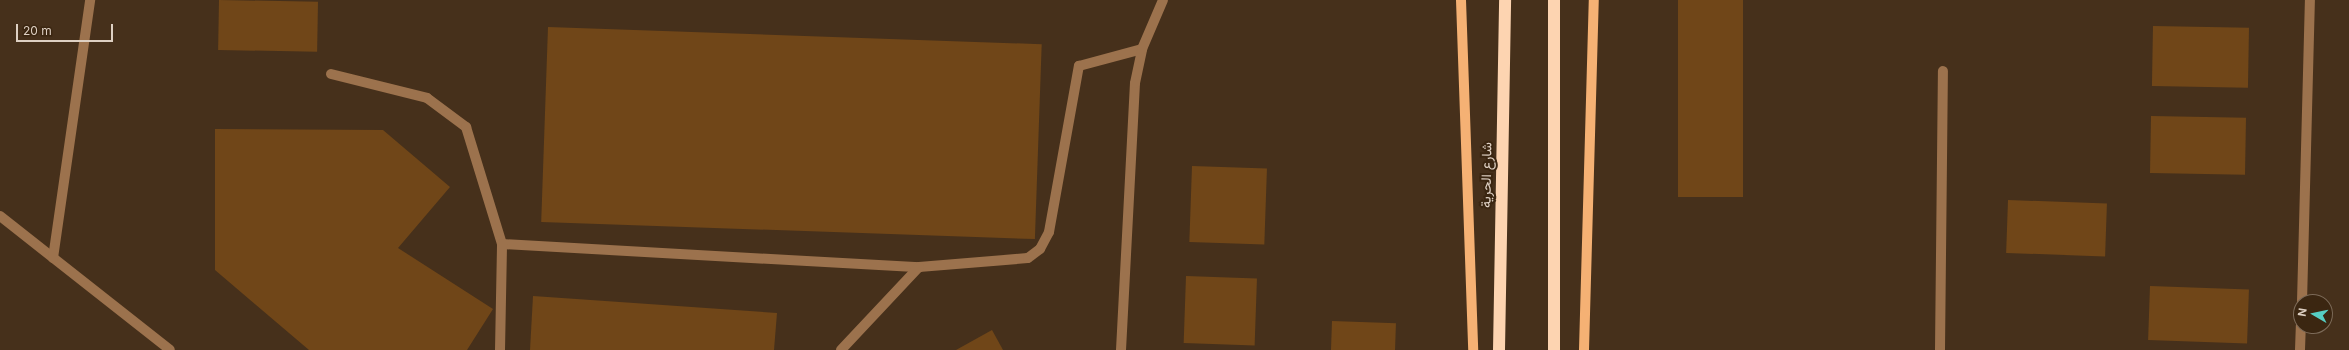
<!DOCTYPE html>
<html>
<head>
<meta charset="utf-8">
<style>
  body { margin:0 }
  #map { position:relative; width:2349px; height:350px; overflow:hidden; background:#46301b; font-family:Inter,Vazirmatn,sans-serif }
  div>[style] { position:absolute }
  .building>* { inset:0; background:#704618; transform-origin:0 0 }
  .minor>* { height:10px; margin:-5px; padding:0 5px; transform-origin:5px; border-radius:5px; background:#9c724d }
  .major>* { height:10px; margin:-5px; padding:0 5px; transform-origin:5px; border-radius:5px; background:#f5b174 }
  .highway>* { height:12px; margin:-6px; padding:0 6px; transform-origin:6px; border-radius:6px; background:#fdd4b1 }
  span { translate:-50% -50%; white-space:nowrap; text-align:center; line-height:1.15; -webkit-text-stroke:4px #3b2611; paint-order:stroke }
  .street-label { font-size:14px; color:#ded0c3 }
  .north { position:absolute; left:2293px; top:294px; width:40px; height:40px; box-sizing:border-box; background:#3b2611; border:1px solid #7c6a58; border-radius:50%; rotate:279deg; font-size:11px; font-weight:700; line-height:16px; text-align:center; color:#ded0c3 }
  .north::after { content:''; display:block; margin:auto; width:14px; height:18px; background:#56cec3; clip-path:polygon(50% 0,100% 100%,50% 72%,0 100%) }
  .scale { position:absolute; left:16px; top:24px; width:97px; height:18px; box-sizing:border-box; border:2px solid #ded0c3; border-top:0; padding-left:5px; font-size:12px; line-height:14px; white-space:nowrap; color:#ded0c3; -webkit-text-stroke:3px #3b2611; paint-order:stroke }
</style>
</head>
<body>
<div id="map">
  <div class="building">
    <div style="left:219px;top:0;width:99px;height:50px;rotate:1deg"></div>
    <div style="left:1678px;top:0;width:65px;height:197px"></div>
    <div style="left:2153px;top:26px;width:96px;height:60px;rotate:1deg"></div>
    <div style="left:548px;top:27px;width:494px;height:195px;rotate:2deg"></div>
    <div style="left:2151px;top:116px;width:95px;height:57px;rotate:1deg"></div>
    <div style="clip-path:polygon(215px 129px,383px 130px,450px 187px,398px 248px,493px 309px,467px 350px,309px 350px,215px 270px)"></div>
    <div style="left:1192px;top:166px;width:75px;height:76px;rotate:2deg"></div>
    <div style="left:2008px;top:200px;width:99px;height:53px;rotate:2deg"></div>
    <div style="left:1186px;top:276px;width:71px;height:67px;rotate:2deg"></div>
    <div style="left:2150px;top:286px;width:99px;height:54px;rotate:2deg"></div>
    <div style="clip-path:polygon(533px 296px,777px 313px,774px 350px,530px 350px)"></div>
    <div style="left:1332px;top:321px;width:64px;height:29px;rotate:2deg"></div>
    <div style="clip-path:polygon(992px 330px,1003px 350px,956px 350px)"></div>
  </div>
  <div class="minor">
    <div style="left:331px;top:74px;width:99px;rotate:14deg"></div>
    <div style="left:427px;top:98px;width:49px;rotate:36.6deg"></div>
    <div style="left:466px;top:127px;width:122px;rotate:72.9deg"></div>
    <div style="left:502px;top:244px;width:418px;rotate:3.2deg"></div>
    <div style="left:919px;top:267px;width:109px;rotate:-4.7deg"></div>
    <div style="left:1028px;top:258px;width:15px;rotate:-37deg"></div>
    <div style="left:1040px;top:249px;width:19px;rotate:-62deg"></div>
    <div style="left:1049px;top:232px;width:169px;rotate:-79.8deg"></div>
    <div style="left:1079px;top:66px;width:65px;rotate:-15.1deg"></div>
    <div style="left:0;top:216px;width:216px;rotate:38.2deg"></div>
    <div style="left:53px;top:258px;width:261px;rotate:-81.8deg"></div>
    <div style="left:2302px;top:302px;width:302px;rotate:-88.5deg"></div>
    <div style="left:500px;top:350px;width:106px;rotate:-88.9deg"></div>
    <div style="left:841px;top:350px;width:114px;rotate:-46.8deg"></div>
    <div style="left:1121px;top:350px;width:267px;rotate:-87deg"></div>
    <div style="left:1135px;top:83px;width:35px;rotate:-78deg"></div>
    <div style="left:1142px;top:49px;width:53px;rotate:-66.8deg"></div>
    <div style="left:1940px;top:350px;width:279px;rotate:-89.4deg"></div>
    <div style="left:2300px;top:350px;width:24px;rotate:-88deg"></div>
  </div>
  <div class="major">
    <div style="left:1461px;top:0;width:350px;rotate:88deg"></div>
    <div style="left:1584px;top:350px;width:350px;rotate:-88.4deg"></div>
  </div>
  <div class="highway">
    <div style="left:1499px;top:350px;width:350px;rotate:-89deg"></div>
    <div style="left:1554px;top:350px;width:350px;rotate:-90deg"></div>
  </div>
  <div class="street-label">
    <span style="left:1486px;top:175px;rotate:-89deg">شارع الحرية</span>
  </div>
  <div class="north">N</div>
  <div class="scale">20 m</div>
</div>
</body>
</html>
